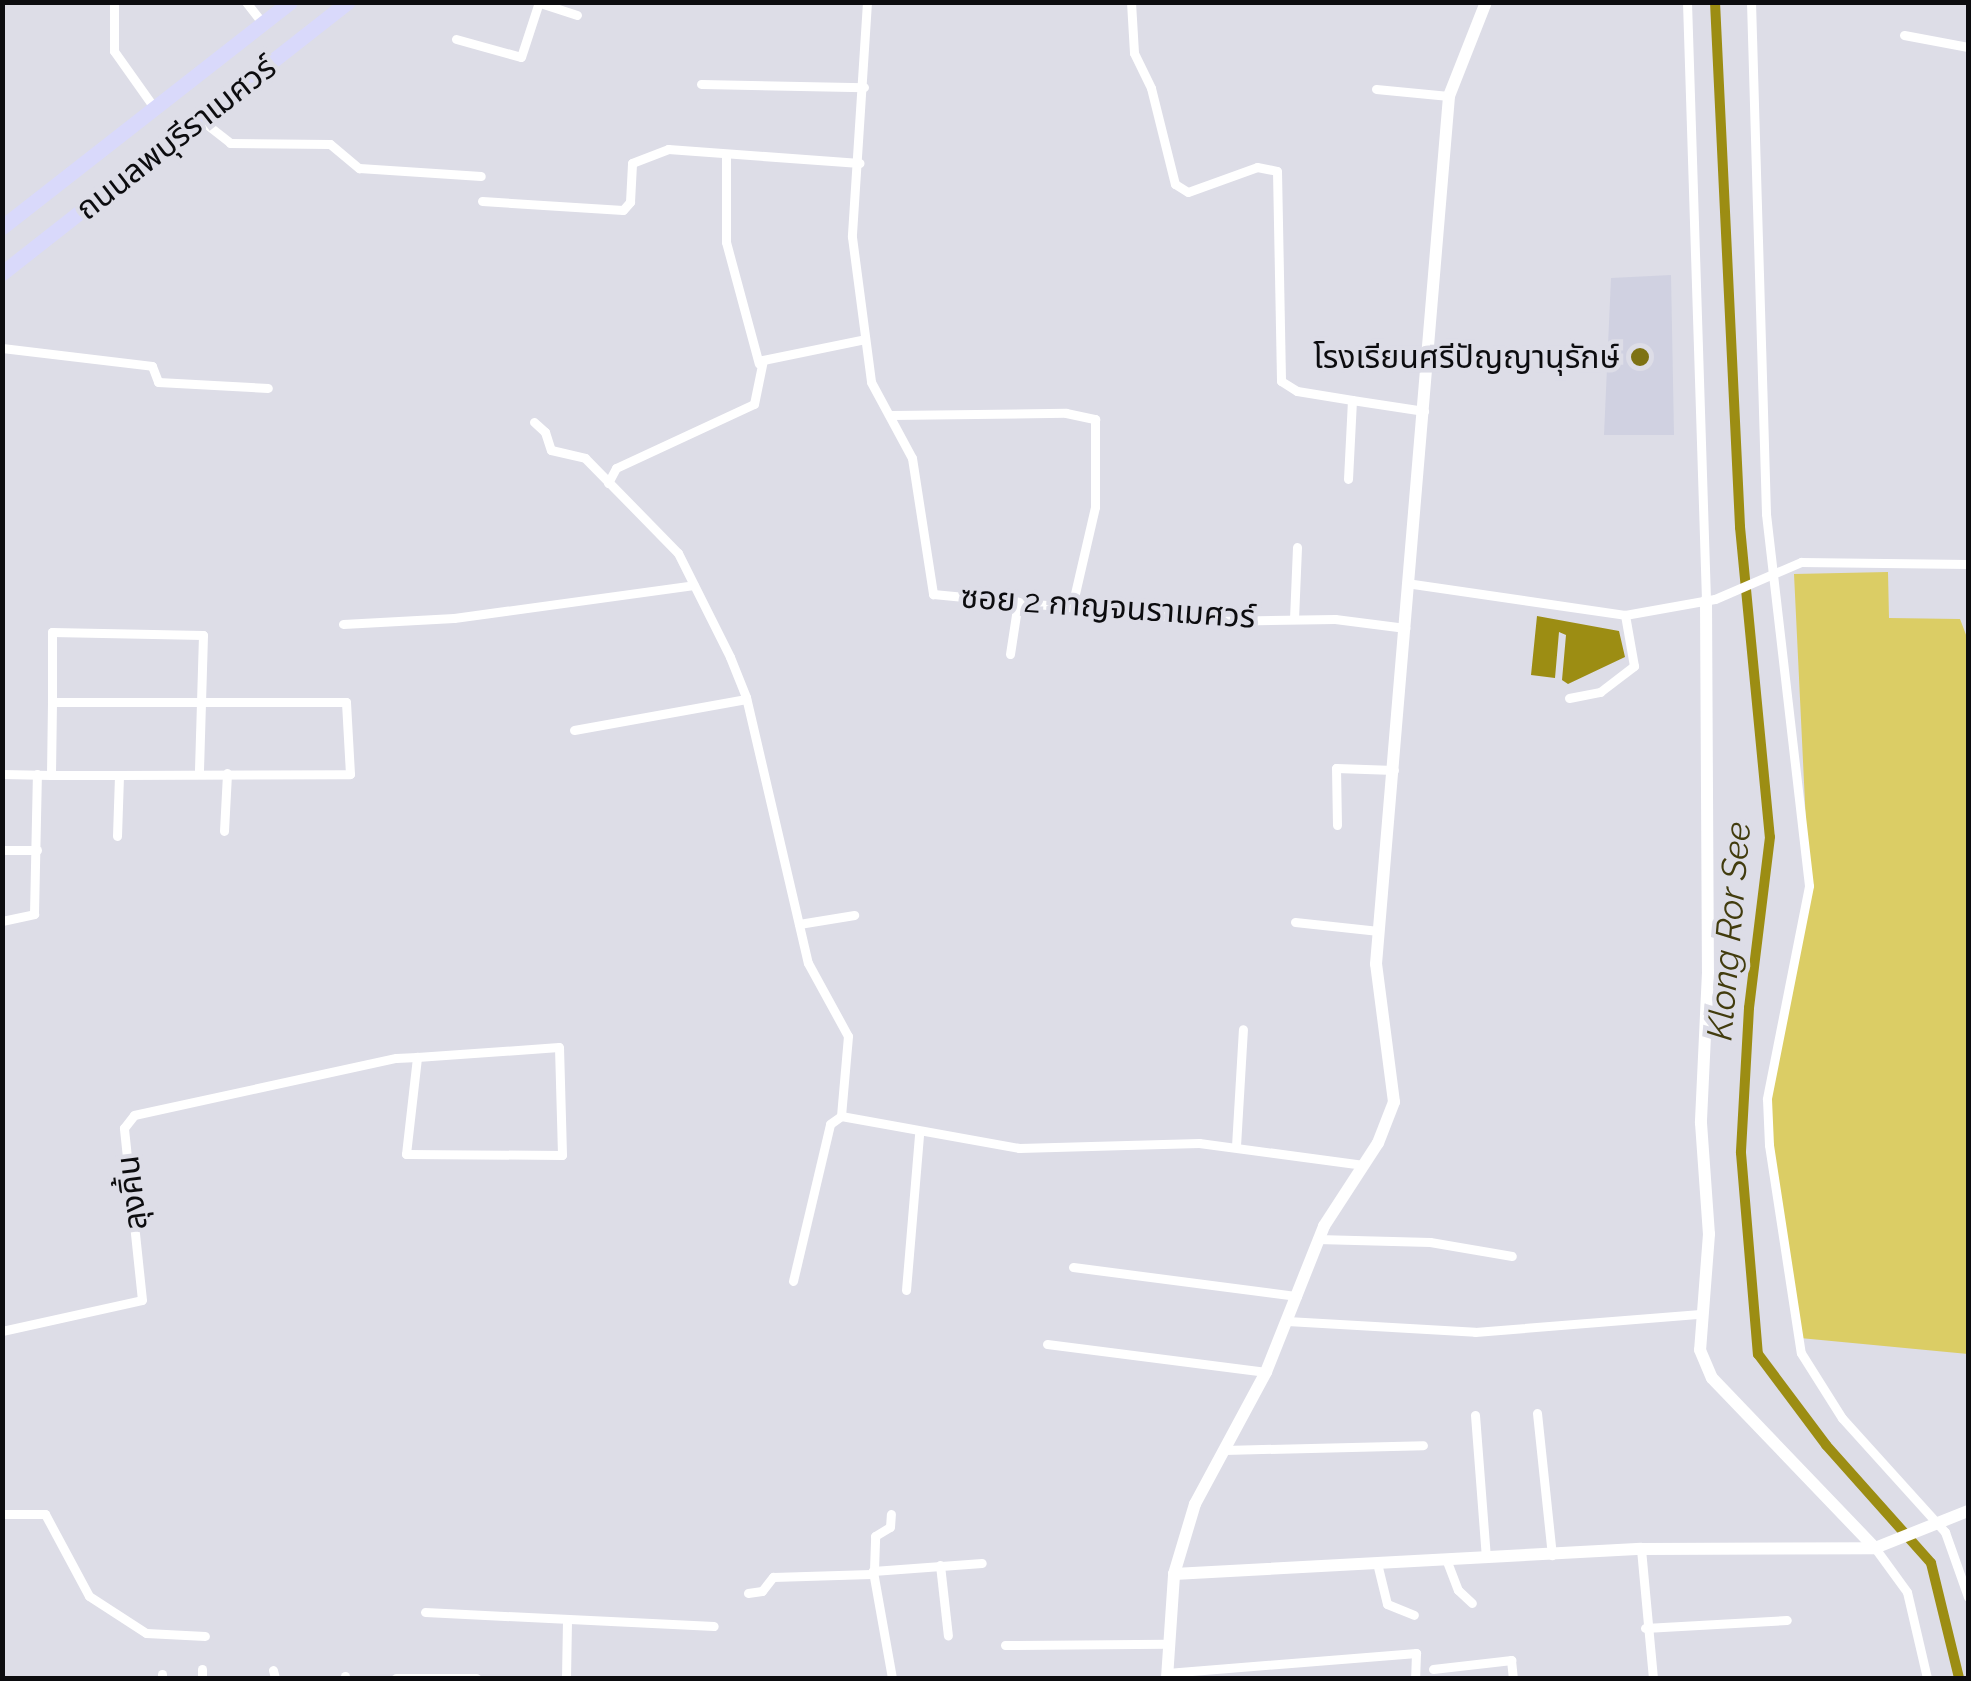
<!DOCTYPE html>
<html>
<head>
<meta charset="utf-8">
<style>
  body { margin:0 }
  #map { position:relative; width:1971px; height:1681px; overflow:hidden; background:#dddde7; font-family:Raleway,"Noto Sans Thai",sans-serif }
  div>[style] { position:absolute }
  .built>* { inset:0; background:#d0d1e1 }
  .green>* { inset:0; background:#dbcd65 }
  .water>* { inset:0; background:#9c8d13 }
  .canal>* { height:10px; margin:-5px; padding:0 5px; transform-origin:5px; border-radius:5px; background:#9c8d13 }
  .street>* { height:9px; margin:-4.5px; padding:0 4.5px; transform-origin:4.5px; border-radius:4.5px; background:#fff }
  .secondary>* { height:12px; margin:-6px; padding:0 6px; transform-origin:6px; border-radius:6px; background:#fff }
  .primary>* { height:15px; margin:-7.5px; padding:0 7.5px; transform-origin:7.5px; border-radius:7.5px; background:#d9d9fb }
  .dots>* { width:28px; height:28px; translate:-50% -50%; box-sizing:border-box; border:5px solid #dddde7; border-radius:50% }
  span { translate:-50% -50%; white-space:nowrap; text-align:center; line-height:1.15; -webkit-text-stroke:9px #dddde7; paint-order:stroke }
  .street-label { font-size:32px; color:#0c0c0f }
  .poi-label { font-size:32px; color:#0c0c0f }
  .right { translate:-100% -50%; text-align:right }
  .water-label { font-size:35px; color:#423c0e; font-style:italic }
  .frame { position:absolute; inset:0; border:5px solid #0c0c0f; pointer-events:none }
</style>
</head>
<body>
<div id="map">
  <div class="built">
    <div style="clip-path:polygon(1671px 275px,1674px 435px,1604px 435px,1611px 278px)"></div>
  </div>
  <div class="green">
    <div style="clip-path:polygon(1888px 572px,1889px 618px,1960px 619px,1968px 640px,1968px 1354px,1800px 1338px,1767px 1099px,1809px 886px,1794px 574px)"></div>
  </div>
  <div class="water">
    <div style="clip-path:polygon(1537px 616px,1619px 631px,1625px 657px,1568px 684px,1562px 680px,1566px 635px,1559px 632px,1555px 678px,1531px 675px)"></div>
  </div>
  <div class="canal">
    <div style="left:1715px;top:2px;width:526px;rotate:87.27deg"></div>
    <div style="left:1740px;top:527px;width:311px;rotate:84.5deg"></div>
    <div style="left:1770px;top:837px;width:172px;rotate:97deg"></div>
    <div style="left:1749px;top:1008px;width:145px;rotate:93.2deg"></div>
    <div style="left:1741px;top:1153px;width:202px;rotate:85.2deg"></div>
    <div style="left:1758px;top:1354px;width:114px;rotate:53.2deg"></div>
    <div style="left:1826px;top:1445px;width:158px;rotate:48.3deg"></div>
    <div style="left:1931px;top:1563px;width:118px;rotate:76.3deg"></div>
  </div>
  <div class="street">
    <div style="left:114px;top:2px;width:49px;rotate:90deg"></div>
    <div style="left:114px;top:51px;width:71px;rotate:54.7deg"></div>
    <div style="left:246px;top:2px;width:28px;rotate:52deg"></div>
    <div style="left:537px;top:2px;width:42px;rotate:18deg"></div>
    <div style="left:867px;top:2px;width:235px;rotate:93.7deg"></div>
    <div style="left:852px;top:237px;width:146px;rotate:82.5deg"></div>
    <div style="left:871px;top:382px;width:86px;rotate:61.7deg"></div>
    <div style="left:912px;top:458px;width:138px;rotate:81.2deg"></div>
    <div style="left:933px;top:594px;width:283px;rotate:5.5deg"></div>
    <div style="left:1215px;top:621px;width:120px;rotate:-1deg"></div>
    <div style="left:1335px;top:619px;width:71px;rotate:7.3deg"></div>
    <div style="left:1131px;top:2px;width:51px;rotate:86.6deg"></div>
    <div style="left:1134px;top:53px;width:39px;rotate:64deg"></div>
    <div style="left:1151px;top:88px;width:99px;rotate:76deg"></div>
    <div style="left:1175px;top:184px;width:15px;rotate:32deg"></div>
    <div style="left:1188px;top:192px;width:73px;rotate:-19.9deg"></div>
    <div style="left:1257px;top:167px;width:20px;rotate:11deg"></div>
    <div style="left:1277px;top:171px;width:210px;rotate:88.9deg"></div>
    <div style="left:1281px;top:381px;width:19px;rotate:32deg"></div>
    <div style="left:1297px;top:391px;width:56px;rotate:9.3deg"></div>
    <div style="left:1687px;top:2px;width:599px;rotate:88.18deg"></div>
    <div style="left:1751px;top:2px;width:512px;rotate:88.32deg"></div>
    <div style="left:1766px;top:514px;width:374px;rotate:83.4deg"></div>
    <div style="left:1809px;top:886px;width:217px;rotate:101.2deg"></div>
    <div style="left:1767px;top:1099px;width:46px;rotate:87.5deg"></div>
    <div style="left:1769px;top:1145px;width:210px;rotate:81.3deg"></div>
    <div style="left:1801px;top:1353px;width:77px;rotate:57.8deg"></div>
    <div style="left:1842px;top:1418px;width:154px;rotate:47.9deg"></div>
    <div style="left:1945px;top:1532px;width:69px;rotate:70.5deg"></div>
    <div style="left:1904px;top:35px;width:65px;rotate:10.6deg"></div>
    <div style="left:456px;top:39px;width:67px;rotate:15.5deg"></div>
    <div style="left:521px;top:57px;width:58px;rotate:-71.9deg"></div>
    <div style="left:701px;top:84px;width:163px;rotate:1.1deg"></div>
    <div style="left:1376px;top:89px;width:73px;rotate:5.5deg"></div>
    <div style="left:201px;top:120px;width:37px;rotate:38deg"></div>
    <div style="left:230px;top:143px;width:100px;rotate:0.6deg"></div>
    <div style="left:330px;top:144px;width:38px;rotate:40deg"></div>
    <div style="left:359px;top:168px;width:122px;rotate:3.8deg"></div>
    <div style="left:726px;top:157px;width:85px;rotate:90deg"></div>
    <div style="left:726px;top:242px;width:126px;rotate:74.9deg"></div>
    <div style="left:482px;top:201px;width:141px;rotate:3.7deg"></div>
    <div style="left:623px;top:210px;width:11px;rotate:-49deg"></div>
    <div style="left:630px;top:202px;width:39px;rotate:-87deg"></div>
    <div style="left:632px;top:163px;width:39px;rotate:-21deg"></div>
    <div style="left:668px;top:149px;width:192px;rotate:4.2deg"></div>
    <div style="left:2px;top:348px;width:151px;rotate:6.8deg"></div>
    <div style="left:152px;top:366px;width:17px;rotate:69deg"></div>
    <div style="left:158px;top:382px;width:110px;rotate:3.1deg"></div>
    <div style="left:892px;top:415px;width:174px;rotate:-0.7deg"></div>
    <div style="left:1066px;top:413px;width:30px;rotate:12deg"></div>
    <div style="left:1095px;top:419px;width:88px;rotate:90deg"></div>
    <div style="left:1095px;top:507px;width:103px;rotate:103deg"></div>
    <div style="left:534px;top:422px;width:15px;rotate:42deg"></div>
    <div style="left:545px;top:432px;width:19px;rotate:72deg"></div>
    <div style="left:551px;top:450px;width:35px;rotate:13deg"></div>
    <div style="left:585px;top:458px;width:133px;rotate:45.6deg"></div>
    <div style="left:678px;top:553px;width:116px;rotate:63.4deg"></div>
    <div style="left:730px;top:657px;width:43px;rotate:68.2deg"></div>
    <div style="left:746px;top:697px;width:273px;rotate:76.9deg"></div>
    <div style="left:808px;top:963px;width:83px;rotate:61.3deg"></div>
    <div style="left:848px;top:1036px;width:80px;rotate:95deg"></div>
    <div style="left:841px;top:1116px;width:181px;rotate:10.2deg"></div>
    <div style="left:1019px;top:1148px;width:180px;rotate:-1.6deg"></div>
    <div style="left:1199px;top:1143px;width:166px;rotate:7.6deg"></div>
    <div style="left:1348px;top:479px;width:79px;rotate:-87.1deg"></div>
    <div style="left:1352px;top:400px;width:73px;rotate:8.7deg"></div>
    <div style="left:608px;top:483px;width:17px;rotate:-62deg"></div>
    <div style="left:616px;top:468px;width:152px;rotate:-24.9deg"></div>
    <div style="left:754px;top:404px;width:45px;rotate:-78.4deg"></div>
    <div style="left:763px;top:360px;width:104px;rotate:-11.6deg"></div>
    <div style="left:1413px;top:584px;width:214px;rotate:8.3deg"></div>
    <div style="left:1625px;top:615px;width:91px;rotate:-10.1deg"></div>
    <div style="left:1715px;top:599px;width:94px;rotate:-23.3deg"></div>
    <div style="left:1801px;top:562px;width:167px;rotate:0.7deg"></div>
    <div style="left:1294px;top:619px;width:72px;rotate:-87.6deg"></div>
    <div style="left:343px;top:624px;width:111px;rotate:-3.1deg"></div>
    <div style="left:454px;top:618px;width:242px;rotate:-7.8deg"></div>
    <div style="left:1010px;top:654px;width:53px;rotate:-81.3deg"></div>
    <div style="left:1569px;top:698px;width:32px;rotate:-11deg"></div>
    <div style="left:1600px;top:692px;width:43px;rotate:-37.4deg"></div>
    <div style="left:1634px;top:666px;width:52px;rotate:-100deg"></div>
    <div style="left:52px;top:702px;width:70px;rotate:-90deg"></div>
    <div style="left:52px;top:632px;width:151px;rotate:1.1deg"></div>
    <div style="left:203px;top:635px;width:138px;rotate:91.7deg"></div>
    <div style="left:574px;top:730px;width:175px;rotate:-10.2deg"></div>
    <div style="left:2px;top:774px;width:49px;rotate:1.2deg"></div>
    <div style="left:51px;top:775px;width:68px"></div>
    <div style="left:119px;top:775px;width:231px;rotate:-0.2deg"></div>
    <div style="left:350px;top:774px;width:72px;rotate:-93.2deg"></div>
    <div style="left:346px;top:702px;width:294px;rotate:180deg"></div>
    <div style="left:52px;top:702px;width:73px;rotate:90.8deg"></div>
    <div style="left:1337px;top:825px;width:57px;rotate:-91deg"></div>
    <div style="left:1336px;top:768px;width:58px;rotate:2deg"></div>
    <div style="left:224px;top:831px;width:58px;rotate:-87deg"></div>
    <div style="left:117px;top:836px;width:61px;rotate:-88.1deg"></div>
    <div style="left:2px;top:850px;width:35px"></div>
    <div style="left:2px;top:921px;width:33px;rotate:-12deg"></div>
    <div style="left:34px;top:914px;width:140px;rotate:-88.8deg"></div>
    <div style="left:1295px;top:922px;width:84px;rotate:6.1deg"></div>
    <div style="left:799px;top:924px;width:56px;rotate:-9.3deg"></div>
    <div style="left:1236px;top:1146px;width:117px;rotate:-86.6deg"></div>
    <div style="left:1317px;top:1239px;width:113px;rotate:1.5deg"></div>
    <div style="left:1430px;top:1242px;width:83px;rotate:9.7deg"></div>
    <div style="left:1073px;top:1267px;width:226px;rotate:7.4deg"></div>
    <div style="left:793px;top:1281px;width:161px;rotate:-76.7deg"></div>
    <div style="left:830px;top:1124px;width:14px;rotate:-36deg"></div>
    <div style="left:906px;top:1290px;width:157px;rotate:-85.2deg"></div>
    <div style="left:1287px;top:1321px;width:188px;rotate:3.3deg"></div>
    <div style="left:1475px;top:1332px;width:226px;rotate:-4.6deg"></div>
    <div style="left:2px;top:1331px;width:143px;rotate:-12.5deg"></div>
    <div style="left:142px;top:1300px;width:173px;rotate:-96deg"></div>
    <div style="left:124px;top:1128px;width:16px;rotate:-52deg"></div>
    <div style="left:134px;top:1115px;width:268px;rotate:-12.3deg"></div>
    <div style="left:396px;top:1058px;width:21px;rotate:-3deg"></div>
    <div style="left:417px;top:1057px;width:142px;rotate:-4deg"></div>
    <div style="left:559px;top:1047px;width:108px;rotate:88.4deg"></div>
    <div style="left:562px;top:1155px;width:156px;rotate:-179.6deg"></div>
    <div style="left:406px;top:1154px;width:98px;rotate:-83.5deg"></div>
    <div style="left:1047px;top:1344px;width:221px;rotate:7.3deg"></div>
    <div style="left:1537px;top:1413px;width:143px;rotate:84deg"></div>
    <div style="left:1475px;top:1415px;width:142px;rotate:85.6deg"></div>
    <div style="left:1224px;top:1450px;width:199px;rotate:-1.4deg"></div>
    <div style="left:2px;top:1514px;width:43px"></div>
    <div style="left:45px;top:1514px;width:93px;rotate:61.8deg"></div>
    <div style="left:89px;top:1596px;width:68px;rotate:33deg"></div>
    <div style="left:146px;top:1633px;width:59px;rotate:2.9deg"></div>
    <div style="left:1875px;top:1548px;width:54px;rotate:54deg"></div>
    <div style="left:1907px;top:1592px;width:88px;rotate:76.9deg"></div>
    <div style="left:1641px;top:1549px;width:130px;rotate:84.7deg"></div>
    <div style="left:1446px;top:1559px;width:33px;rotate:69deg"></div>
    <div style="left:1458px;top:1590px;width:19px;rotate:43deg"></div>
    <div style="left:1377px;top:1563px;width:42px;rotate:76.3deg"></div>
    <div style="left:1387px;top:1604px;width:29px;rotate:22deg"></div>
    <div style="left:940px;top:1565px;width:71px;rotate:83.6deg"></div>
    <div style="left:874px;top:1570px;width:34px;rotate:-88deg"></div>
    <div style="left:875px;top:1536px;width:17px;rotate:-31deg"></div>
    <div style="left:890px;top:1527px;width:13px;rotate:-86deg"></div>
    <div style="left:748px;top:1593px;width:14px;rotate:-8deg"></div>
    <div style="left:762px;top:1591px;width:18px;rotate:-52deg"></div>
    <div style="left:773px;top:1577px;width:98px;rotate:-1.8deg"></div>
    <div style="left:425px;top:1612px;width:289px;rotate:2.8deg"></div>
    <div style="left:1645px;top:1628px;width:142px;rotate:-3.2deg"></div>
    <div style="left:1005px;top:1645px;width:162px;rotate:-0.4deg"></div>
    <div style="left:1433px;top:1669px;width:79px;rotate:-6.6deg"></div>
    <div style="left:1511px;top:1660px;width:18px;rotate:84deg"></div>
    <div style="left:273px;top:1670px;width:8px;rotate:76deg"></div>
    <div style="left:1167px;top:1673px;width:250px;rotate:-4.6deg"></div>
    <div style="left:1416px;top:1653px;width:25px;rotate:92deg"></div>
    <div style="left:162px;top:1674px;width:4px;rotate:90deg"></div>
    <div style="left:345px;top:1676px;width:2px;rotate:90deg"></div>
    <div style="left:202px;top:1678px;width:9px;rotate:-90deg"></div>
    <div style="left:396px;top:1678px;width:80px"></div>
    <div style="left:566px;top:1678px;width:59px;rotate:-89deg"></div>
    <div style="left:892px;top:1678px;width:109px;rotate:-100.1deg"></div>
    <div style="left:873px;top:1571px;width:109px;rotate:-4.2deg"></div>
  </div>
  <div class="secondary">
    <div style="left:1706px;top:601px;width:371px;rotate:89.7deg"></div>
    <div style="left:1708px;top:972px;width:151px;rotate:92.7deg"></div>
    <div style="left:1701px;top:1123px;width:111px;rotate:85.9deg"></div>
    <div style="left:1709px;top:1234px;width:116px;rotate:94.4deg"></div>
    <div style="left:1700px;top:1350px;width:30px;rotate:67deg"></div>
    <div style="left:1712px;top:1378px;width:236px;rotate:46.2deg"></div>
    <div style="left:1174px;top:1574px;width:468px;rotate:-3.1deg"></div>
    <div style="left:1641px;top:1549px;width:234px;rotate:-0.2deg"></div>
    <div style="left:1875px;top:1548px;width:100px;rotate:-21.7deg"></div>
    <div style="left:1167px;top:1678px;width:104px;rotate:-86.1deg"></div>
    <div style="left:1174px;top:1574px;width:73px;rotate:-73.3deg"></div>
    <div style="left:1195px;top:1504px;width:150px;rotate:-61.7deg"></div>
    <div style="left:1266px;top:1372px;width:157px;rotate:-68.3deg"></div>
    <div style="left:1324px;top:1226px;width:99px;rotate:-57deg"></div>
    <div style="left:1378px;top:1143px;width:44px;rotate:-68.7deg"></div>
    <div style="left:1394px;top:1102px;width:139px;rotate:-97.4deg"></div>
    <div style="left:1376px;top:964px;width:871px;rotate:-85.19deg"></div>
    <div style="left:1449px;top:96px;width:101px;rotate:-68.5deg"></div>
  </div>
  <div class="primary">
    <div style="left:2px;top:227px;width:365px;rotate:-38deg"></div>
    <div style="left:2px;top:273px;width:439px;rotate:-38.1deg"></div>
  </div>
  <div class="dots">
    <div style="left:1640px;top:357px;background:#7e7213"></div>
  </div>
  <div class="street-label">
    <span style="left:176px;top:138px;rotate:-38deg">ถนนลพบุรีราเมศวร์</span>
    <span style="left:1108px;top:607px;rotate:4deg">ซอย 2 กาญจนราเมศวร์</span>
    <span style="left:132px;top:1193px;rotate:-97deg">ลุงคิ้น</span>
  </div>
  <div class="poi-label">
    <span class="right" style="left:1620px;top:357px">โรงเรียนศรีปัญญานุรักษ์</span>
  </div>
  <div class="water-label">
    <span style="left:1729px;top:931px;rotate:-85deg">Klong Ror See</span>
  </div>
  <div class="frame"></div>
</div>
</body>
</html>
